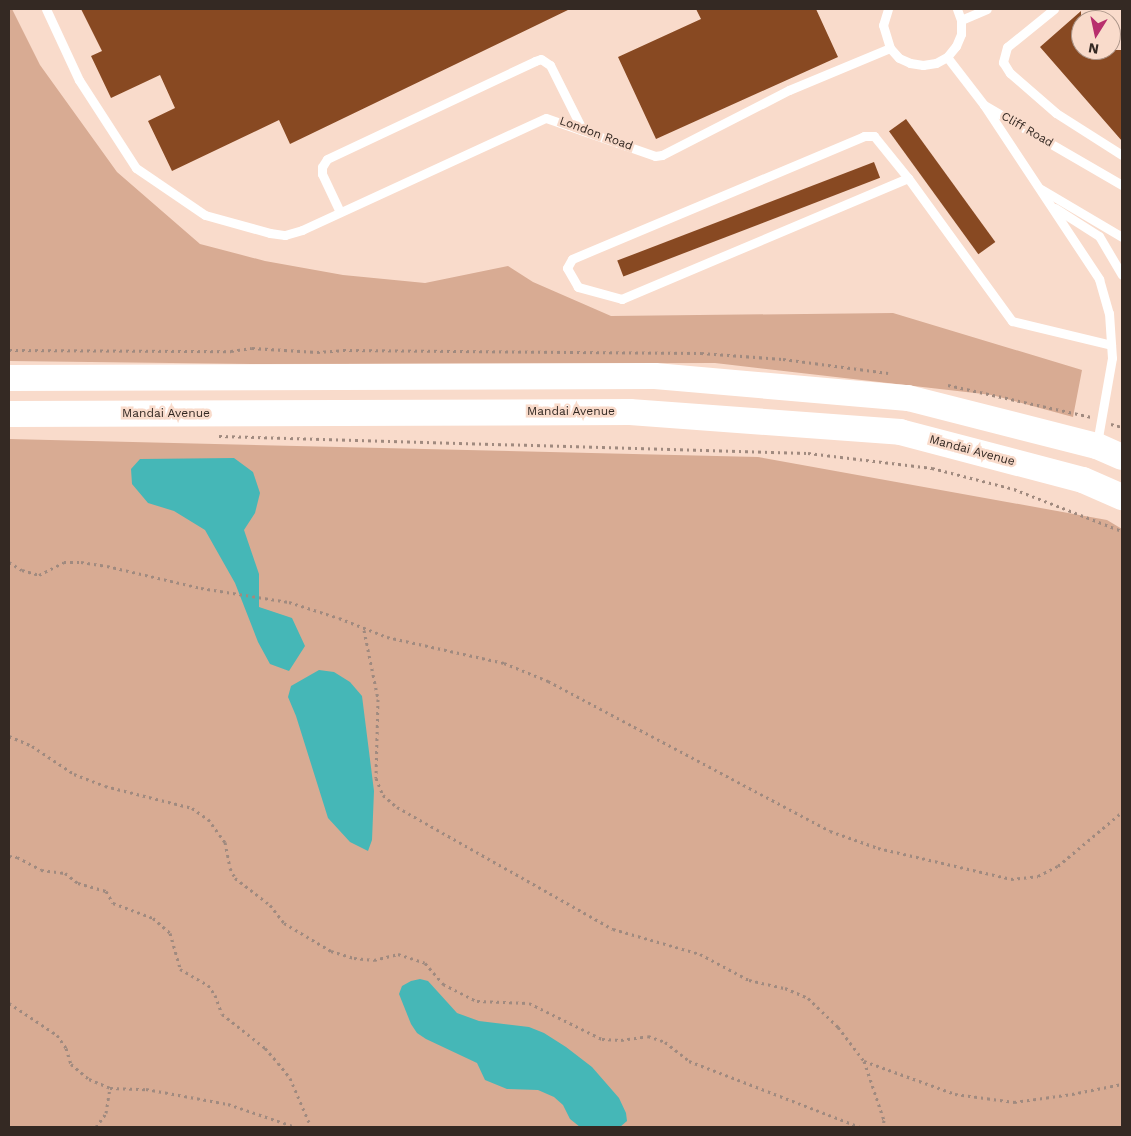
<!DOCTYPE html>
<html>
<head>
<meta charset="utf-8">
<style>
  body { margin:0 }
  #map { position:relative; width:1131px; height:1136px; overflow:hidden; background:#f9dbcb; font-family:"Work Sans",sans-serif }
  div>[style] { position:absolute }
  .green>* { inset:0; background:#d8ab93 }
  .water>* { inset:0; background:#45b7b7 }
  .building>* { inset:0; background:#884922; transform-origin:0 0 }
  .path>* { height:3px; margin-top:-1.5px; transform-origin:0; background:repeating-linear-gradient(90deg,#a08a7f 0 2.5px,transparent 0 6.5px) }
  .lane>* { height:9px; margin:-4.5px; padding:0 4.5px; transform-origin:4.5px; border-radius:4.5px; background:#fff }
  .primary>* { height:26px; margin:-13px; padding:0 13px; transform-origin:13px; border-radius:13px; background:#fff }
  span { translate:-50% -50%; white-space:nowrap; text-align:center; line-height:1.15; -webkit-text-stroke:5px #f9dbcb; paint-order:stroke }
  .street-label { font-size:12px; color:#342923 }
  .frame { position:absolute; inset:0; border:10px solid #342923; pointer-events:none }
  .north { position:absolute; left:1071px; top:10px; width:50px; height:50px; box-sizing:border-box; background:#f9dbcb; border:1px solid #aa9488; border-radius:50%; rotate:190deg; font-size:14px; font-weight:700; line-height:20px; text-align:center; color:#342923 }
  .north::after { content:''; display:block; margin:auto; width:18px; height:22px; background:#b82f6d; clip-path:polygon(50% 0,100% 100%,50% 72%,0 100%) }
</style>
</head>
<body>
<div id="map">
  <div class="green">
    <div style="clip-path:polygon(9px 9px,12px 9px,40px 65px,117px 172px,200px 244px,265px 261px,343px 275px,425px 283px,508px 266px,533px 282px,611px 316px,893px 313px,1082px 370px,1073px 417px,992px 395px,715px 363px,252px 364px,9px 361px)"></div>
    <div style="clip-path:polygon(9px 439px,758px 457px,1107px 520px,1122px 529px,1122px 1127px,9px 1127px)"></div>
  </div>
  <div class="water">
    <div style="clip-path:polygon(234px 458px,253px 472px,260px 493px,255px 513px,244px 530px,259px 574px,259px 607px,292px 618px,305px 646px,289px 671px,270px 664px,258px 642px,235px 583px,205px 530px,174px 511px,148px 503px,132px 484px,131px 469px,140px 459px)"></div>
    <div style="clip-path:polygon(319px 670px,334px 672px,350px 682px,362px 696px,374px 791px,372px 840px,368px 851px,350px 842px,328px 818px,296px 716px,288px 697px,291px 686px)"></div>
    <div style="clip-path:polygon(420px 979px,428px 981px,457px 1013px,479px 1021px,529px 1027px,544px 1033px,566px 1047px,592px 1067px,619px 1098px,626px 1113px,627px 1121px,620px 1127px,580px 1127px,570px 1119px,563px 1105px,554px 1097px,538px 1090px,507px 1089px,485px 1080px,477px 1063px,426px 1039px,417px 1033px,411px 1024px,399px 994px,402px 986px,411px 981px)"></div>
  </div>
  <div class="building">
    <div style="clip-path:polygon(81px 9px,570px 9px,290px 144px,279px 120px,172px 171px,148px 121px,175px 108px,160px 75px,111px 98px,91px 56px,102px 51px)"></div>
    <div style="clip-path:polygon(696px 9px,816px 9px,838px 57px,656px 139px,618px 57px,701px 19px)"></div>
    <div style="clip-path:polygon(1081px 11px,1081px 50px,1122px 50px,1122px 141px,1040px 47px)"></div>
    <div style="left:906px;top:119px;width:152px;height:21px;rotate:54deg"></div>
    <div style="left:874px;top:162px;width:17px;height:275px;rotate:69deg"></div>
  </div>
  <div class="path">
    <div style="left:9px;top:350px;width:222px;rotate:0.3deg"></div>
    <div style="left:231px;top:351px;width:21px;rotate:-8deg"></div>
    <div style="left:252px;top:348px;width:65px;rotate:3.5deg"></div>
    <div style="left:317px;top:352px;width:26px;rotate:-4deg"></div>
    <div style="left:343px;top:350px;width:358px;rotate:0.5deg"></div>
    <div style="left:701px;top:353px;width:82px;rotate:4.2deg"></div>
    <div style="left:783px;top:359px;width:106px;rotate:7.6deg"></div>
    <div style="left:948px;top:385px;width:147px;rotate:12.6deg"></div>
    <div style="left:1111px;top:424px;width:11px;rotate:15deg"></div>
    <div style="left:219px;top:436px;width:589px;rotate:1.65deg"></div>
    <div style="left:808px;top:453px;width:125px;rotate:6.9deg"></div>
    <div style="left:932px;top:468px;width:85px;rotate:14.4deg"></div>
    <div style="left:1014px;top:489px;width:116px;rotate:21.3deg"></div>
    <div style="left:9px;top:562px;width:15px;rotate:32deg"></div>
    <div style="left:22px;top:570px;width:18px;rotate:16deg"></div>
    <div style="left:39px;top:575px;width:28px;rotate:-27deg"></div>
    <div style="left:64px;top:562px;width:17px"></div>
    <div style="left:81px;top:562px;width:26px;rotate:9deg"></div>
    <div style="left:107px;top:566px;width:97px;rotate:13.2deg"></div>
    <div style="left:201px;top:588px;width:89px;rotate:9deg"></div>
    <div style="left:289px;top:602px;width:52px;rotate:17.7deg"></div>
    <div style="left:339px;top:618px;width:52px;rotate:21.6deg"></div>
    <div style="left:387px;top:637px;width:120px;rotate:12.5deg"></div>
    <div style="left:504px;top:663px;width:48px;rotate:22.2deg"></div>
    <div style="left:548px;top:681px;width:319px;rotate:28deg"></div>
    <div style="left:830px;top:831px;width:51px;rotate:19.5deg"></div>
    <div style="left:878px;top:848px;width:137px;rotate:13.1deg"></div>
    <div style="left:1011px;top:879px;width:27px;rotate:-6deg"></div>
    <div style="left:1038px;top:876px;width:22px;rotate:-27deg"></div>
    <div style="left:1058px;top:866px;width:84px;rotate:-40.2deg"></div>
    <div style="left:364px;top:630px;width:70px;rotate:78.5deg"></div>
    <div style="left:378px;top:699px;width:79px;rotate:91.5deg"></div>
    <div style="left:376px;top:778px;width:18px;rotate:68deg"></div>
    <div style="left:383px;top:795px;width:18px;rotate:41deg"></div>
    <div style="left:397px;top:807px;width:248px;rotate:29.5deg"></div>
    <div style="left:613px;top:929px;width:91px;rotate:16deg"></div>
    <div style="left:700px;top:954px;width:55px;rotate:28deg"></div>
    <div style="left:749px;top:980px;width:37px;rotate:13deg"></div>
    <div style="left:785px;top:988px;width:25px;rotate:23deg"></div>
    <div style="left:808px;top:998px;width:42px;rotate:44deg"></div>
    <div style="left:838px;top:1027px;width:43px;rotate:52.6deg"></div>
    <div style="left:864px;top:1061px;width:62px;rotate:71.3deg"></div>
    <div style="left:884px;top:1120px;width:7px;rotate:98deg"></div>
    <div style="left:9px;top:736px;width:25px;rotate:23deg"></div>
    <div style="left:32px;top:746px;width:50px;rotate:33.7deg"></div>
    <div style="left:74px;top:774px;width:33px;rotate:21deg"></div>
    <div style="left:105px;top:786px;width:90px;rotate:14.2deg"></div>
    <div style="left:192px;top:808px;width:19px;rotate:35deg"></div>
    <div style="left:208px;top:819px;width:29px;rotate:54deg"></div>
    <div style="left:225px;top:842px;width:26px;rotate:79deg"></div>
    <div style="left:230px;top:868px;width:11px;rotate:63deg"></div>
    <div style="left:235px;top:878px;width:44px;rotate:37.6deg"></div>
    <div style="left:270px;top:905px;width:23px;rotate:52deg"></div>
    <div style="left:284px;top:923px;width:55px;rotate:30.8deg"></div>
    <div style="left:331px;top:951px;width:24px;rotate:17deg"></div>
    <div style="left:354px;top:958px;width:20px;rotate:6deg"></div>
    <div style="left:374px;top:960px;width:25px;rotate:-14deg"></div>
    <div style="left:398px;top:954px;width:28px;rotate:18deg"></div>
    <div style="left:425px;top:963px;width:28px;rotate:49deg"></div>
    <div style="left:443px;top:984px;width:38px;rotate:27deg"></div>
    <div style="left:477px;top:1001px;width:52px;rotate:2.2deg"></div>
    <div style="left:529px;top:1003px;width:81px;rotate:26.3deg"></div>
    <div style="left:602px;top:1039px;width:19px;rotate:3deg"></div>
    <div style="left:621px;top:1040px;width:27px;rotate:-8deg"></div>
    <div style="left:648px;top:1036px;width:18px;rotate:19deg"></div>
    <div style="left:665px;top:1042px;width:31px;rotate:38deg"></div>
    <div style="left:689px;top:1061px;width:183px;rotate:21.1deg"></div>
    <div style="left:9px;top:856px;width:8px;rotate:7deg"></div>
    <div style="left:17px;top:857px;width:27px;rotate:28deg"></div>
    <div style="left:41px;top:870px;width:24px;rotate:7deg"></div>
    <div style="left:65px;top:873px;width:16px;rotate:38deg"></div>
    <div style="left:78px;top:883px;width:29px;rotate:16deg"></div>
    <div style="left:106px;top:891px;width:14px;rotate:60deg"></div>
    <div style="left:113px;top:903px;width:43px;rotate:20.6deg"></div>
    <div style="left:153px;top:918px;width:23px;rotate:41deg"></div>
    <div style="left:170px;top:933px;width:37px;rotate:74deg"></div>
    <div style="left:180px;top:969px;width:32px;rotate:30deg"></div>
    <div style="left:208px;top:985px;width:12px;rotate:55deg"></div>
    <div style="left:215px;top:995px;width:20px;rotate:70deg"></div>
    <div style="left:222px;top:1014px;width:55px;rotate:38.3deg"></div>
    <div style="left:265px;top:1048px;width:20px;rotate:49deg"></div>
    <div style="left:278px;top:1063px;width:19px;rotate:51deg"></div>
    <div style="left:290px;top:1078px;width:53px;rotate:66.8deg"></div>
    <div style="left:9px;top:1003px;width:58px;rotate:33.7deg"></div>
    <div style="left:57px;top:1035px;width:16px;rotate:55deg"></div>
    <div style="left:66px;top:1048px;width:17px;rotate:73deg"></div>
    <div style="left:71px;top:1064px;width:23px;rotate:40deg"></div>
    <div style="left:89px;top:1079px;width:23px;rotate:23deg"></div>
    <div style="left:110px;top:1088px;width:36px;rotate:2deg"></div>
    <div style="left:146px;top:1089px;width:83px;rotate:10.4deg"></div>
    <div style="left:228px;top:1104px;width:72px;rotate:18.7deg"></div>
    <div style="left:864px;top:1061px;width:97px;rotate:19.9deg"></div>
    <div style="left:955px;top:1094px;width:60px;rotate:7.7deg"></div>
    <div style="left:1014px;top:1102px;width:59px;rotate:-7.9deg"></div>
    <div style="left:1072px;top:1094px;width:51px;rotate:-11.3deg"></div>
    <div style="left:96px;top:1127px;width:17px;rotate:-54deg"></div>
    <div style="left:106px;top:1113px;width:25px;rotate:-81deg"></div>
  </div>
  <div class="lane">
    <div style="left:46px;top:9px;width:78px;rotate:65.1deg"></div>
    <div style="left:79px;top:80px;width:105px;rotate:57.1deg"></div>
    <div style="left:136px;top:168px;width:83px;rotate:34.3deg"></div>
    <div style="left:205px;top:215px;width:67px;rotate:15.5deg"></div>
    <div style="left:270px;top:233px;width:15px;rotate:8deg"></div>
    <div style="left:285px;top:235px;width:18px;rotate:-16deg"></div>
    <div style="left:302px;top:230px;width:268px;rotate:-24.7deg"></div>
    <div style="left:546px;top:118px;width:115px;rotate:19.2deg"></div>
    <div style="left:655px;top:156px;width:7px;rotate:-8deg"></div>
    <div style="left:662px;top:155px;width:143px;rotate:-27.1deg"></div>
    <div style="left:789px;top:90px;width:109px;rotate:-22.6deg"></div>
    <div style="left:888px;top:9px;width:17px;rotate:107deg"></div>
    <div style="left:883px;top:25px;width:24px;rotate:73deg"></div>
    <div style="left:890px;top:48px;width:13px;rotate:48deg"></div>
    <div style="left:899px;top:58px;width:12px;rotate:24deg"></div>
    <div style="left:910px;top:63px;width:13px;rotate:9deg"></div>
    <div style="left:923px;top:65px;width:13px;rotate:-9deg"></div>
    <div style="left:936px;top:63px;width:13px;rotate:-29deg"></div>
    <div style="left:947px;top:57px;width:14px;rotate:-51deg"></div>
    <div style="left:956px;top:46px;width:13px;rotate:-67deg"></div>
    <div style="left:961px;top:34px;width:14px;rotate:-90deg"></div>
    <div style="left:961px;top:20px;width:12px;rotate:-110deg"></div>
    <div style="left:1054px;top:9px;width:60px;rotate:141deg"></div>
    <div style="left:1007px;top:47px;width:16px;rotate:105deg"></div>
    <div style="left:1003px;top:62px;width:13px;rotate:58deg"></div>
    <div style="left:1010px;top:73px;width:61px;rotate:41deg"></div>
    <div style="left:1056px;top:113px;width:78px;rotate:32.5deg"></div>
    <div style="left:961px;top:20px;width:28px;rotate:-23deg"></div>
    <div style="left:947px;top:57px;width:61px;rotate:52.4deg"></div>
    <div style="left:984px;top:105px;width:160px;rotate:30.1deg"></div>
    <div style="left:984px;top:105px;width:209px;rotate:56.5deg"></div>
    <div style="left:1099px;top:279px;width:35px;rotate:74deg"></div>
    <div style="left:1109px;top:313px;width:45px;rotate:86.2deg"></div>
    <div style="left:1112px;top:358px;width:86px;rotate:100deg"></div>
    <div style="left:908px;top:178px;width:311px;rotate:157.1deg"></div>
    <div style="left:622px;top:299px;width:46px;rotate:-164.7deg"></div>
    <div style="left:578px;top:287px;width:22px;rotate:-120deg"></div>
    <div style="left:567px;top:268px;width:10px;rotate:-61deg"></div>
    <div style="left:572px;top:259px;width:317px;rotate:-22.8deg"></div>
    <div style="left:864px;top:136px;width:10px"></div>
    <div style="left:874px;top:136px;width:54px;rotate:51deg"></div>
    <div style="left:908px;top:178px;width:177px;rotate:54deg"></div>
    <div style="left:1012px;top:321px;width:102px;rotate:13.6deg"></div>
    <div style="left:1041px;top:189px;width:94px;rotate:30.7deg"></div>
    <div style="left:1055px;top:208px;width:52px;rotate:32.5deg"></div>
    <div style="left:1099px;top:236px;width:45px;rotate:59.5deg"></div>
    <div style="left:340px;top:212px;width:42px;rotate:-115.3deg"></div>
    <div style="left:322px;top:174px;width:7px;rotate:-90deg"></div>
    <div style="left:322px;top:167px;width:9px;rotate:-58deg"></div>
    <div style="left:327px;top:159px;width:230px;rotate:-25.2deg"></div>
    <div style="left:535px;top:61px;width:6px;rotate:-18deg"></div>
    <div style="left:541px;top:59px;width:11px;rotate:34deg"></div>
    <div style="left:550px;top:65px;width:72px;rotate:63.4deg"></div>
  </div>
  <div class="primary">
    <div style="left:9px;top:378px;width:646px;rotate:-0.18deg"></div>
    <div style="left:655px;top:376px;width:254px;rotate:5deg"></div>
    <div style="left:908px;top:398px;width:195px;rotate:14.3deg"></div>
    <div style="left:1097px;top:446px;width:27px;rotate:24deg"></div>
    <div style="left:9px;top:414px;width:621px;rotate:-0.18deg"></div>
    <div style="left:630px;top:412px;width:271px;rotate:4.2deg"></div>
    <div style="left:900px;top:432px;width:189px;rotate:14.7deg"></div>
    <div style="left:1083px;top:480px;width:43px;rotate:23.6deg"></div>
  </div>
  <div class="street-label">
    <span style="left:1027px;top:130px;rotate:30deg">Cliff Road</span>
    <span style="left:596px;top:134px;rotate:20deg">London Road</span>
    <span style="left:571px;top:412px">Mandai Avenue</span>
    <span style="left:166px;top:414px">Mandai Avenue</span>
    <span style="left:972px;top:451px;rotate:15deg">Mandai Avenue</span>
  </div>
  <div class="frame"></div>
  <div class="north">N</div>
</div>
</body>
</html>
